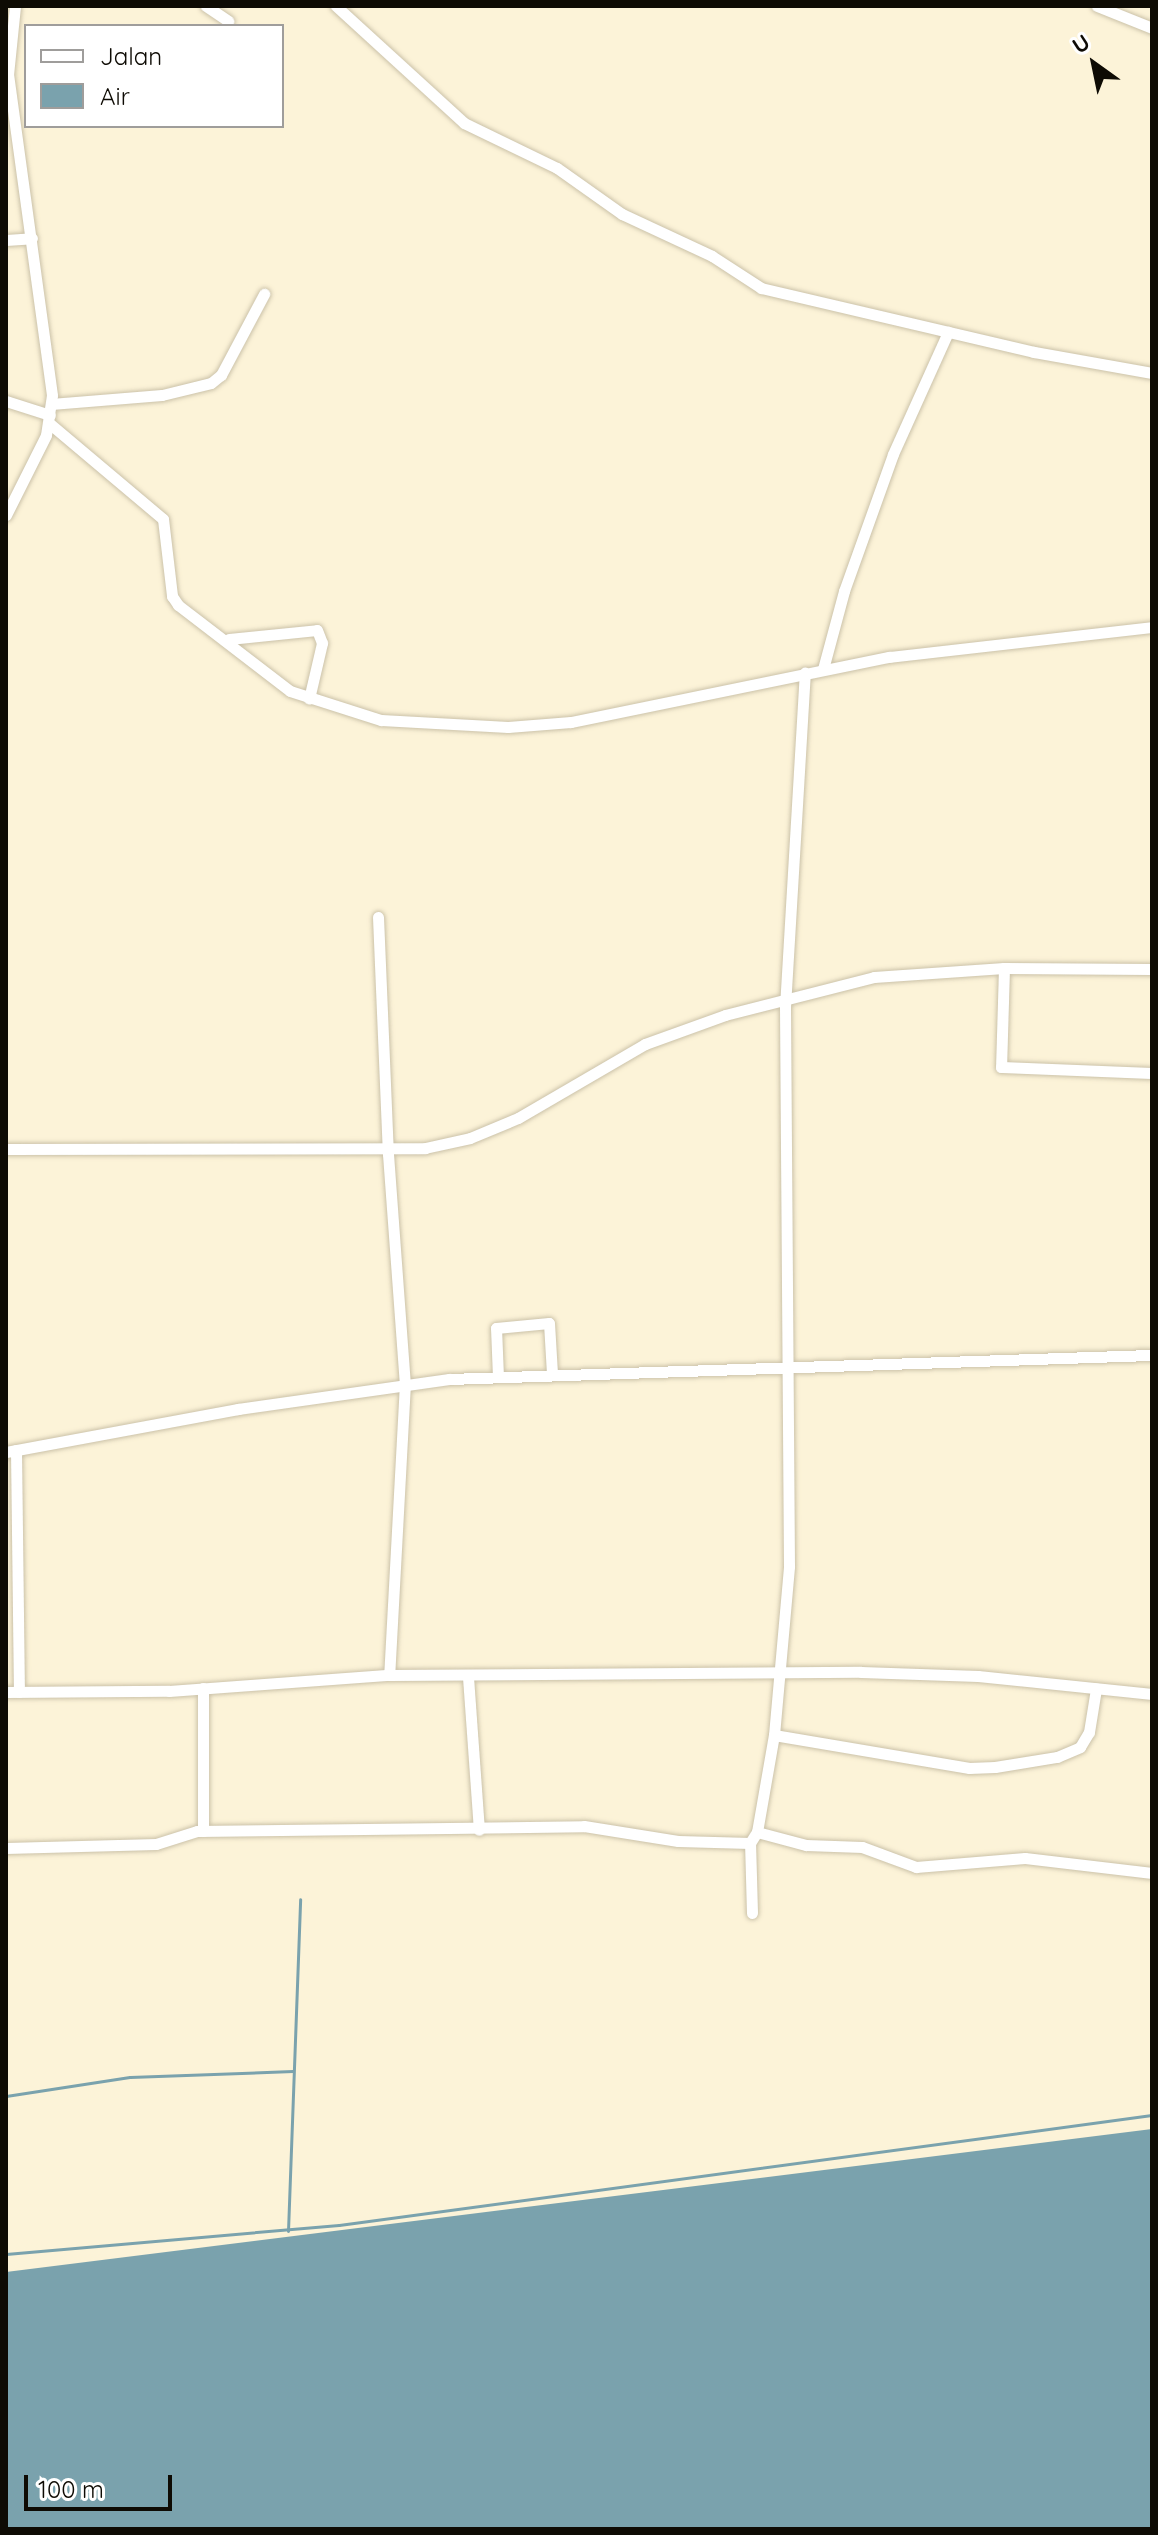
<!DOCTYPE html>
<html>
<head>
<meta charset="utf-8">
<style>
  body { margin:0 }
  #map { position:relative; width:1158px; height:2535px; overflow:hidden; background:#fcf3d8; font-family:Quicksand,sans-serif }
  div>[style] { position:absolute }
  .water>* { inset:0; background:#7aa2ad }
  .stream>* { height:3px; margin:-1.5px; padding:0 1.5px; transform-origin:1.5px; border-radius:1.5px; background:#7aa2ad }
  .roads { filter:drop-shadow(0 0 2px #cbc2a9) drop-shadow(0 0 2px #cbc2a9) }
  .minor>* { height:11px; margin:-5.5px; padding:0 5.5px; transform-origin:5.5px; border-radius:5.5px; background:#fff }
  span { translate:-50% -50%; white-space:nowrap; text-align:center; line-height:1.15; -webkit-text-stroke:8px #fff; paint-order:stroke }
  .frame { position:absolute; inset:0; border:8px solid #0e0b04; pointer-events:none }
  .legend { position:absolute; left:24px; top:24px; width:260px; height:104px; box-sizing:border-box; background:#fff; border:2px solid #9f9d9b; margin:0; padding:10px 14px; list-style:none; font-size:24px; color:#0e0b04 }
  .legend li { display:flex; align-items:center; gap:16px; height:40px }
  .legend b { width:40px; border:2px solid #9f9d9b }
  .north { position:absolute; left:1054px; top:24px; width:80px; height:80px; -webkit-text-stroke:6px #fff; paint-order:stroke; rotate:327deg; font-size:22px; font-weight:700; line-height:32px; text-align:center; color:#0e0b04 }
  .north::after { content:''; display:block; margin:auto; width:28px; height:36px; background:#0e0b04; clip-path:polygon(50% 0,100% 100%,50% 72%,0 100%) }
  .scale { position:absolute; left:24px; top:2475px; width:148px; height:36px; box-sizing:border-box; border:4px solid #0e0b04; border-top:0; padding-left:10px; font-size:24px; line-height:28px; white-space:nowrap; color:#0e0b04; -webkit-text-stroke:6px #fff; paint-order:stroke }
</style>
</head>
<body>
<div id="map">
  <div class="water">
    <div style="clip-path:polygon(1152px 2129px,1152px 2529px,6px 2529px,6px 2272px)"></div>
  </div>
  <div class="stream">
    <div style="left:6px;top:2096px;width:125px;rotate:-8.7deg"></div>
    <div style="left:130px;top:2077px;width:163px;rotate:-2.1deg"></div>
    <div style="left:288px;top:2231px;width:332px;rotate:-87.9deg"></div>
    <div style="left:6px;top:2254px;width:334px;rotate:-5deg"></div>
    <div style="left:339px;top:2225px;width:820px;rotate:-7.71deg"></div>
  </div>
  <div class="roads">
    <div class="minor">
      <div style="left:206px;top:6px;width:27px;rotate:34deg"></div>
      <div style="left:336px;top:6px;width:173px;rotate:42.4deg"></div>
      <div style="left:464px;top:123px;width:103px;rotate:25.8deg"></div>
      <div style="left:557px;top:168px;width:80px;rotate:35.3deg"></div>
      <div style="left:622px;top:214px;width:99px;rotate:25deg"></div>
      <div style="left:712px;top:256px;width:59px;rotate:33.1deg"></div>
      <div style="left:761px;top:288px;width:280px;rotate:13.2deg"></div>
      <div style="left:1034px;top:352px;width:120px;rotate:10.1deg"></div>
      <div style="left:1097px;top:6px;width:59px;rotate:21.8deg"></div>
      <div style="left:6px;top:240px;width:26px;rotate:-4deg"></div>
      <div style="left:6px;top:401px;width:46px;rotate:17.7deg"></div>
      <div style="left:51px;top:404px;width:111px;rotate:-4.6deg"></div>
      <div style="left:162px;top:395px;width:50px;rotate:-13.8deg"></div>
      <div style="left:211px;top:383px;width:13px;rotate:-39deg"></div>
      <div style="left:221px;top:375px;width:92px;rotate:-62deg"></div>
      <div style="left:49px;top:423px;width:149px;rotate:40.1deg"></div>
      <div style="left:163px;top:519px;width:78px;rotate:83.3deg"></div>
      <div style="left:172px;top:596px;width:11px;rotate:56deg"></div>
      <div style="left:178px;top:605px;width:141px;rotate:37.5deg"></div>
      <div style="left:290px;top:691px;width:96px;rotate:17.7deg"></div>
      <div style="left:381px;top:720px;width:127px;rotate:3.2deg"></div>
      <div style="left:508px;top:727px;width:63px;rotate:-4.5deg"></div>
      <div style="left:571px;top:722px;width:325px;rotate:-11.6deg"></div>
      <div style="left:889px;top:657px;width:265px;rotate:-6.5deg"></div>
      <div style="left:6px;top:515px;width:89px;rotate:-63.4deg"></div>
      <div style="left:46px;top:435px;width:40px;rotate:-81.5deg"></div>
      <div style="left:52px;top:395px;width:323px;rotate:-97.8deg"></div>
      <div style="left:8px;top:75px;width:69px;rotate:-84.2deg"></div>
      <div style="left:229px;top:639px;width:88px;rotate:-5.8deg"></div>
      <div style="left:317px;top:630px;width:14px;rotate:69deg"></div>
      <div style="left:322px;top:643px;width:57px;rotate:103.1deg"></div>
      <div style="left:823px;top:669px;width:81px;rotate:-74.9deg"></div>
      <div style="left:844px;top:591px;width:145px;rotate:-70.3deg"></div>
      <div style="left:893px;top:454px;width:134px;rotate:-65.7deg"></div>
      <div style="left:378px;top:917px;width:237px;rotate:87.6deg"></div>
      <div style="left:388px;top:1154px;width:230px;rotate:85.8deg"></div>
      <div style="left:405px;top:1383px;width:292px;rotate:93.1deg"></div>
      <div style="left:1004px;top:968px;width:99px;rotate:91.7deg"></div>
      <div style="left:1001px;top:1067px;width:151px;rotate:2.3deg"></div>
      <div style="left:6px;top:1149px;width:419px;rotate:-0.1deg"></div>
      <div style="left:425px;top:1148px;width:46px;rotate:-12.5deg"></div>
      <div style="left:470px;top:1138px;width:52px;rotate:-22.6deg"></div>
      <div style="left:518px;top:1118px;width:147px;rotate:-30.2deg"></div>
      <div style="left:645px;top:1044px;width:85px;rotate:-19.9deg"></div>
      <div style="left:725px;top:1015px;width:154px;rotate:-14.3deg"></div>
      <div style="left:874px;top:977px;width:130px;rotate:-4deg"></div>
      <div style="left:1004px;top:968px;width:148px;rotate:0.4deg"></div>
      <div style="left:498px;top:1377px;width:49px;rotate:-92.3deg"></div>
      <div style="left:496px;top:1328px;width:53px;rotate:-5.4deg"></div>
      <div style="left:549px;top:1323px;width:51px;rotate:86.6deg"></div>
      <div style="left:16px;top:1450px;width:242px;rotate:89.3deg"></div>
      <div style="left:6px;top:1452px;width:236px;rotate:-10.5deg"></div>
      <div style="left:238px;top:1409px;width:213px;rotate:-8.1deg"></div>
      <div style="left:449px;top:1379px;width:703px;rotate:-1.96deg"></div>
      <div style="left:468px;top:1677px;width:153px;rotate:85.9deg"></div>
      <div style="left:6px;top:1692px;width:163px;rotate:-0.4deg"></div>
      <div style="left:169px;top:1691px;width:221px;rotate:-4.2deg"></div>
      <div style="left:389px;top:1675px;width:472px;rotate:-0.4deg"></div>
      <div style="left:861px;top:1672px;width:117px;rotate:2deg"></div>
      <div style="left:978px;top:1676px;width:175px;rotate:5.9deg"></div>
      <div style="left:774px;top:1735px;width:198px;rotate:9.6deg"></div>
      <div style="left:969px;top:1768px;width:26px;rotate:-2deg"></div>
      <div style="left:995px;top:1767px;width:63px;rotate:-9.2deg"></div>
      <div style="left:1057px;top:1757px;width:25px;rotate:-23deg"></div>
      <div style="left:1080px;top:1747px;width:17px;rotate:-59deg"></div>
      <div style="left:1089px;top:1732px;width:44px;rotate:-80.8deg"></div>
      <div style="left:203px;top:1831px;width:143px;rotate:-90deg"></div>
      <div style="left:757px;top:1832px;width:51px;rotate:14.9deg"></div>
      <div style="left:806px;top:1845px;width:56px;rotate:2deg"></div>
      <div style="left:862px;top:1847px;width:58px;rotate:20.3deg"></div>
      <div style="left:916px;top:1867px;width:109px;rotate:-4.7deg"></div>
      <div style="left:1025px;top:1858px;width:128px;rotate:6.7deg"></div>
      <div style="left:6px;top:1848px;width:150px;rotate:-1.5deg"></div>
      <div style="left:156px;top:1844px;width:43px;rotate:-17.6deg"></div>
      <div style="left:197px;top:1831px;width:387px;rotate:-0.7deg"></div>
      <div style="left:584px;top:1826px;width:95px;rotate:9.1deg"></div>
      <div style="left:678px;top:1841px;width:72px;rotate:1.6deg"></div>
      <div style="left:752px;top:1913px;width:70px;rotate:-91.6deg"></div>
      <div style="left:750px;top:1843px;width:13px;rotate:-58deg"></div>
      <div style="left:757px;top:1832px;width:98px;rotate:-80.1deg"></div>
      <div style="left:774px;top:1735px;width:170px;rotate:-84.9deg"></div>
      <div style="left:789px;top:1566px;width:559px;rotate:-90.41deg"></div>
      <div style="left:785px;top:1007px;width:335px;rotate:-86.6deg"></div>
    </div>
  </div>
  <div class="frame"></div>
  <ul class="legend">
  <li><b style="height:10px;background:#fff"></b>Jalan</li>
  <li><b style="height:22px;background:#7aa2ad"></b>Air</li>
  </ul>
  <div class="north">U</div>
  <div class="scale">100 m</div>
</div>
</body>
</html>
